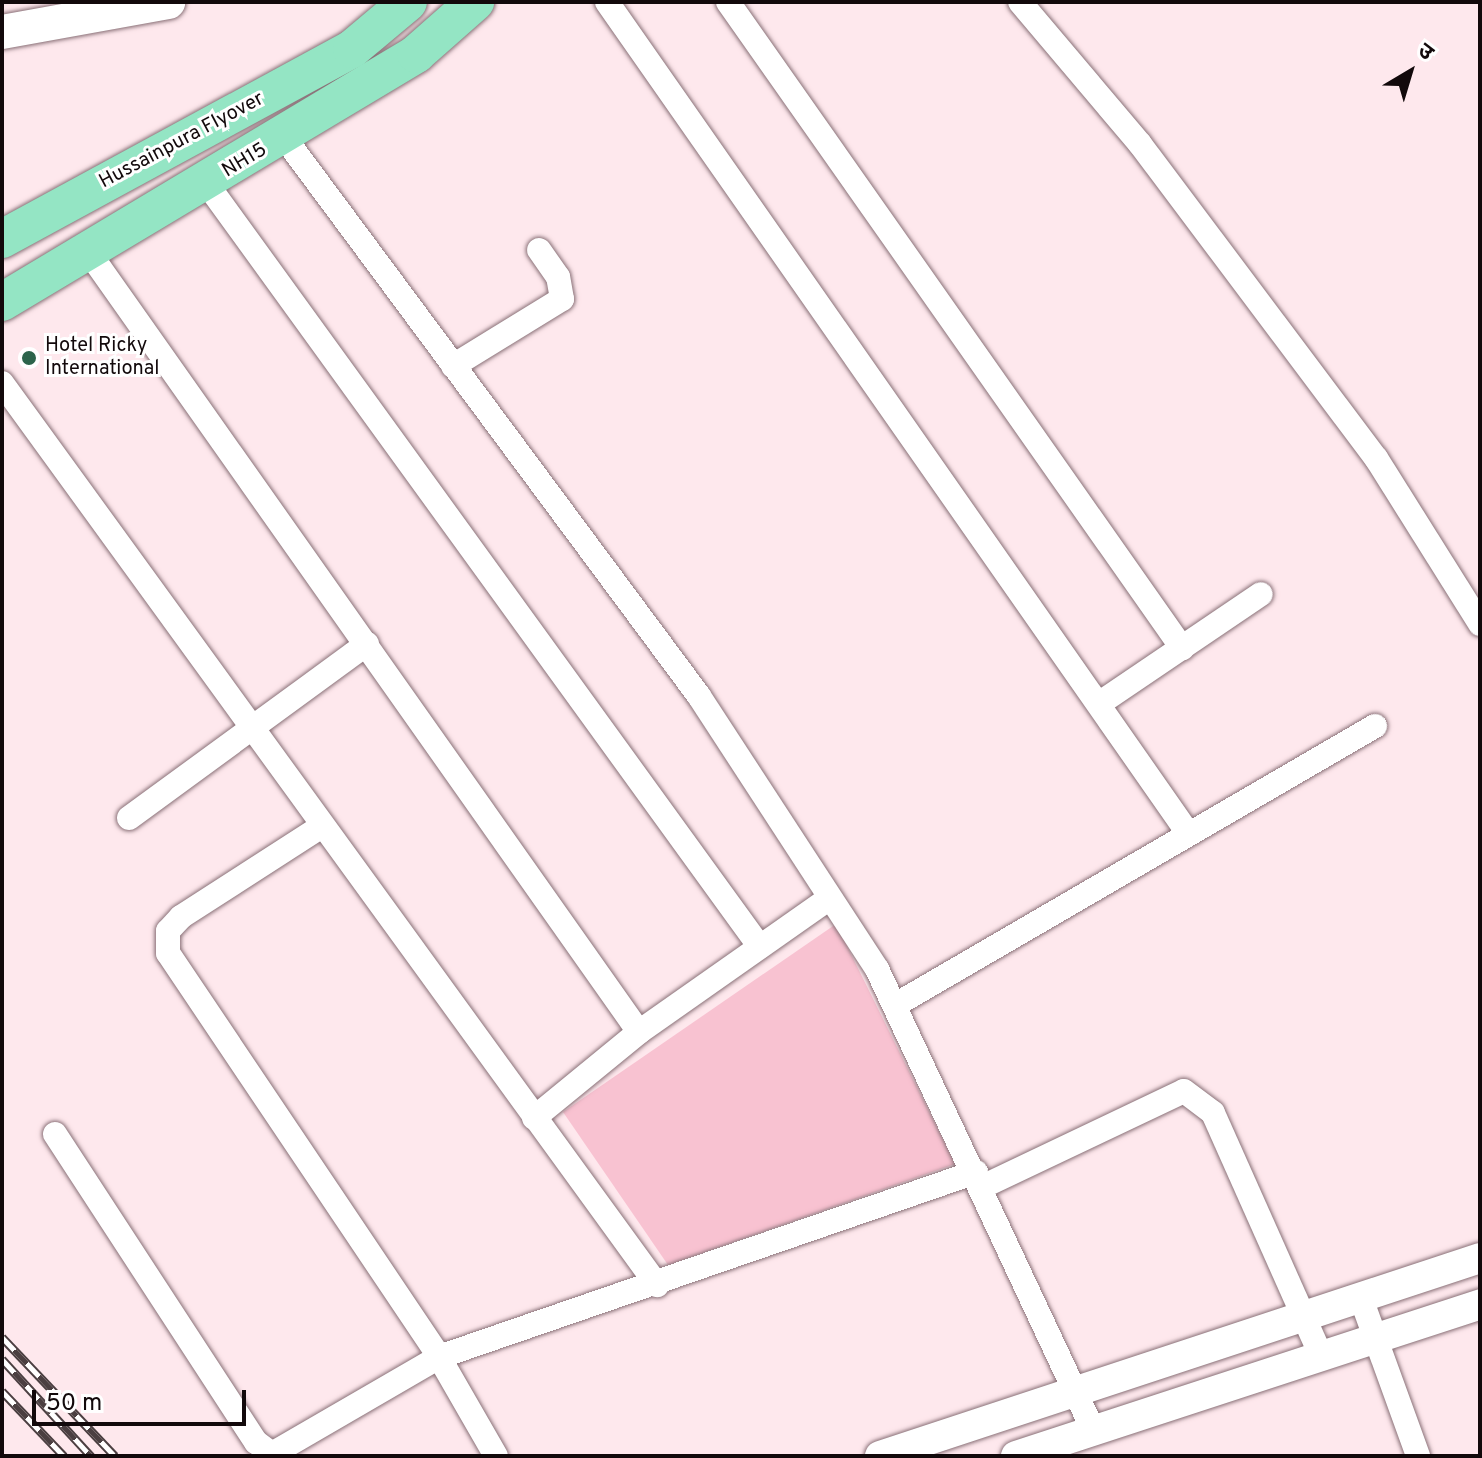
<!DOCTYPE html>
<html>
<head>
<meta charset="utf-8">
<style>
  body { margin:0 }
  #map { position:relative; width:1482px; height:1458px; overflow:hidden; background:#fee8ed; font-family:Overpass,"Noto Sans Devanagari",sans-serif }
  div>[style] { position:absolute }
  .green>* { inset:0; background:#f8c2d1 }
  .roads { filter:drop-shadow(0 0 2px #897077) drop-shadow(0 0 2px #897077) }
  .minor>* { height:24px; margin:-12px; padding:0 12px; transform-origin:12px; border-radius:12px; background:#fff }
  .tertiary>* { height:30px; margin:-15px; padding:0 15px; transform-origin:15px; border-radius:15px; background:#fff }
  .secondary>* { height:34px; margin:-17px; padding:0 17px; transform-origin:17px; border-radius:17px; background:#fff }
  .primary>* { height:38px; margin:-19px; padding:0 19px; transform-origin:19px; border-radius:19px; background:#94e5c4 }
  .rail>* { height:9px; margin-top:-4.5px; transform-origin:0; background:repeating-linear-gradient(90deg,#fff 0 18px,#4b3f41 0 36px); box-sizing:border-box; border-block:2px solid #4b3f41 }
  .dots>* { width:22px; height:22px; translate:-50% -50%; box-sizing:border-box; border:4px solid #fff; border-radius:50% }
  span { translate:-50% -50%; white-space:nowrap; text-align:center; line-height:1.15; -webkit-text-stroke:6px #fff; paint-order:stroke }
  .street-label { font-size:20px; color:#12090b }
  .poi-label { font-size:20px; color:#12090b }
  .left { translate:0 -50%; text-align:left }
  .frame { position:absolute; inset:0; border:4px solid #12090b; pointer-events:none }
  .north { position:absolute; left:1370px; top:32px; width:80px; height:80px; -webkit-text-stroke:6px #fff; paint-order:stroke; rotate:38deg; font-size:22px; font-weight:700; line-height:32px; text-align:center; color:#12090b }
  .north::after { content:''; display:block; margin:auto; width:28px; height:36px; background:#12090b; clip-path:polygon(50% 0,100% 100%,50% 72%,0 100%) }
  .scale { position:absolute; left:32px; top:1390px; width:214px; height:36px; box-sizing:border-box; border:4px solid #12090b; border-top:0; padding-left:10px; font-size:24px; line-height:28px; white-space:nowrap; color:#12090b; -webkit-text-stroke:6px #fff; paint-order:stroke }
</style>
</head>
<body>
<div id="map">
  <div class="green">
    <div style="clip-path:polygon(836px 924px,955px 1164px,668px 1265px,563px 1112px)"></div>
  </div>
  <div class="roads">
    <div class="minor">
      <div style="left:607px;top:2px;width:1014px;rotate:55.04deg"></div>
      <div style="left:728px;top:2px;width:790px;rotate:54.9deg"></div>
      <div style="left:1020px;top:2px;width:186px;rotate:49.8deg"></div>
      <div style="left:1140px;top:144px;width:393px;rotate:53.1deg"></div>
      <div style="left:1376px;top:458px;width:196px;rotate:57.9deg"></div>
      <div style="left:284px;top:137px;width:696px;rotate:53.41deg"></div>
      <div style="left:699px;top:696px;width:326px;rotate:56.9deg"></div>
      <div style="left:877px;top:969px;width:509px;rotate:64.89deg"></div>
      <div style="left:207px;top:184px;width:942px;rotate:54.07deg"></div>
      <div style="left:90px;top:254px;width:952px;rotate:54.79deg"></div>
      <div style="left:453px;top:366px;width:128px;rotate:-31.6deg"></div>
      <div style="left:562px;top:299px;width:22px;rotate:-100deg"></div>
      <div style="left:558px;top:277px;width:33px;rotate:-125deg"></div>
      <div style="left:2px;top:383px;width:1115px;rotate:54.01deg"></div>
      <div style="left:1100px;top:703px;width:194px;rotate:-34.1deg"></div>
      <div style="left:129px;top:818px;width:295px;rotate:-36.2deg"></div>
      <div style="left:322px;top:826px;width:168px;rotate:147.2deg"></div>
      <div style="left:181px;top:917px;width:19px;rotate:133deg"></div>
      <div style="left:168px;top:931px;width:22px;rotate:90deg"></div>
      <div style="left:168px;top:953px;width:486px;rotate:56.1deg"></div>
      <div style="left:439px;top:1357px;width:114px;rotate:60.1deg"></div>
      <div style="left:897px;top:1004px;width:553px;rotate:-30.18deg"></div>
      <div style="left:534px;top:1118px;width:136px;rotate:-39.3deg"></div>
      <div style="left:639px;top:1032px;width:233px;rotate:-35.1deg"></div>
      <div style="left:55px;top:1134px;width:368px;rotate:56.9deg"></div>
      <div style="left:256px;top:1442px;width:20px;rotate:37deg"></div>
      <div style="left:272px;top:1454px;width:193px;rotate:-30.1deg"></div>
      <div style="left:439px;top:1357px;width:568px;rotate:-19.01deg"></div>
      <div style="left:984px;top:1186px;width:221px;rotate:-25.4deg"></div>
      <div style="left:1184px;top:1091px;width:36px;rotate:37deg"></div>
      <div style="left:1213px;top:1113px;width:268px;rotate:66deg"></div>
      <div style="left:1362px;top:1301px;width:165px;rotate:70.1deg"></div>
    </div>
    <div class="tertiary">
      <div style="left:880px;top:1456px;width:632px;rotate:-18.26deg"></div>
      <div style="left:1016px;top:1456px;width:488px;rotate:-18.1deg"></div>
    </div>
    <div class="secondary">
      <div style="left:2px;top:32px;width:169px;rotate:-10.2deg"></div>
    </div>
    <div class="primary">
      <div style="left:2px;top:239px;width:398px;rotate:-28.5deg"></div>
      <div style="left:352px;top:49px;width:73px;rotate:-40deg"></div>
      <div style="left:2px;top:302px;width:483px;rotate:-30.9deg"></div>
      <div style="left:416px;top:54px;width:79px;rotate:-41.4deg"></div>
    </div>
  </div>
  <div class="rail">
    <div style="left:2px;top:1337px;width:164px;rotate:46.5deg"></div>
    <div style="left:2px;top:1359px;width:132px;rotate:47.5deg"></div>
    <div style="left:2px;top:1391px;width:90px;rotate:46.4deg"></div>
  </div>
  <div class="dots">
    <div style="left:29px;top:358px;background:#2c644b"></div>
  </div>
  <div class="street-label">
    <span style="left:182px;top:141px;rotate:-28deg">Hussainpura Flyover</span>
    <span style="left:245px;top:161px;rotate:-31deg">NH15</span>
  </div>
  <div class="poi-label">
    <span class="left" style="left:45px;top:358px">Hotel Ricky<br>International</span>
  </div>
  <div class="frame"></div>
  <div class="north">उ</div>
  <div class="scale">50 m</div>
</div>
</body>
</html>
